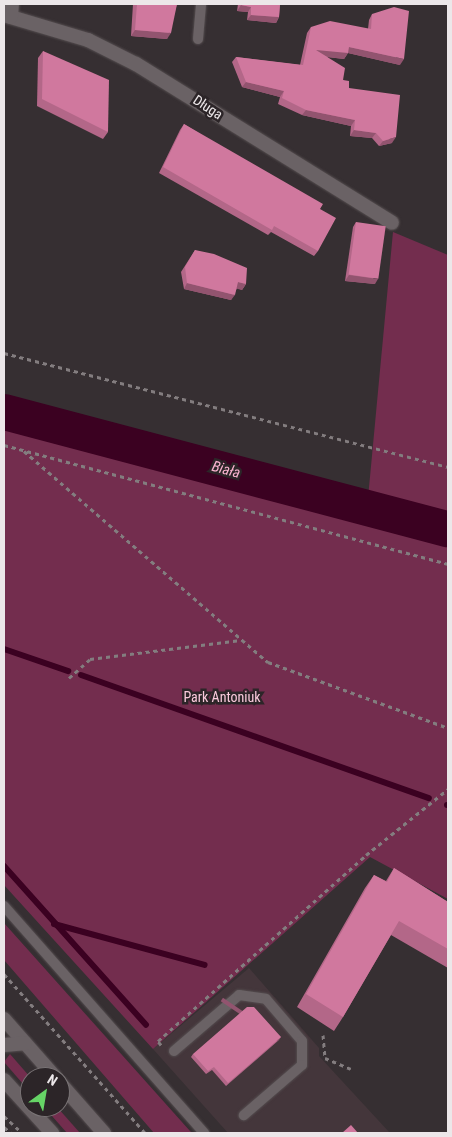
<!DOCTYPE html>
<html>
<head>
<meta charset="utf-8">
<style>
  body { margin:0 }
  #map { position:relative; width:452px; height:1137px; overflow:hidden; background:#362f32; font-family:"Roboto Condensed",sans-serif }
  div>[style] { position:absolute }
  .built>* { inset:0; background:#44363b }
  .green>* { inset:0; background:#732d4e }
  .stream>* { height:6px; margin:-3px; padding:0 3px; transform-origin:3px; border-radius:3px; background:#3b0121 }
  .river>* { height:36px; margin:-18px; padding:0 18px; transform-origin:18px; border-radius:18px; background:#3b0121 }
  .path>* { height:3px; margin-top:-1.5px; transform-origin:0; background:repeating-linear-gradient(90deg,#837d7f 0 4px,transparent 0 8px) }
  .roads { filter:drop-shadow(0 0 1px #544d4f) drop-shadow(0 0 1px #544d4f) }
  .service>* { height:10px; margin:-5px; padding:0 5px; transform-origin:5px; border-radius:5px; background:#6a6265 }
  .minor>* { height:14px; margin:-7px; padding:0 7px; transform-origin:7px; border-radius:7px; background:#6a6265 }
  .secondary>* { height:14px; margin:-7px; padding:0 7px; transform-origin:7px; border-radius:7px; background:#6a6265 }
  .wall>* { inset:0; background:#b36788 }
  .shaded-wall>* { inset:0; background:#92546f; transform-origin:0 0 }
  .building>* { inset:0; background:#d0789e; transform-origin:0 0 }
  span { translate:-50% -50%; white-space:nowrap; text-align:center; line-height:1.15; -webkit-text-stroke:5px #2c2528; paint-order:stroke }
  .street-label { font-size:14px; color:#ece7e9 }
  .park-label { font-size:14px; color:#facadc }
  .water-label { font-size:15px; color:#f9b3cf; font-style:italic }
  .frame { position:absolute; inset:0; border:5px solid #ece7e9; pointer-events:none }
  .north { position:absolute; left:20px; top:1067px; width:50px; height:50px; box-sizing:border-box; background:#2c2528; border:1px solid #797375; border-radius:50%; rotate:32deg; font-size:14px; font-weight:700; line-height:20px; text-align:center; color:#ece7e9 }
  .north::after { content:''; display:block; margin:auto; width:18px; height:22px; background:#66d466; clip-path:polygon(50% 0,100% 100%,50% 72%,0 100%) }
</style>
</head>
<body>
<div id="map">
  <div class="built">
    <div style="clip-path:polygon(249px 968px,319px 1048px,319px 1056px,390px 1133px,228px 1133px,153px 1049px)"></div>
  </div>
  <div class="green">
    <div style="clip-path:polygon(393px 232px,448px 255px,448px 519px,368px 498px)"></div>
    <div style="clip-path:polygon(4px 415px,448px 530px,448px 899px,370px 857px,153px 1049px,4px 885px)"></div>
    <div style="clip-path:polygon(4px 923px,190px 1131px,192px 1133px,154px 1133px,4px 960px)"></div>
    <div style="clip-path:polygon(10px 1054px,30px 1077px,30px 1092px,4px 1062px)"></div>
    <div style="clip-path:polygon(44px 1107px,57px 1107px,80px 1133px,67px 1133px)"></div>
  </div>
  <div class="stream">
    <div style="left:4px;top:649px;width:68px;rotate:19deg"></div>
    <div style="left:81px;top:675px;width:369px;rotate:19.5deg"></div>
    <div style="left:447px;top:805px;width:1px"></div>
    <div style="left:4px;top:866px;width:213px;rotate:48.2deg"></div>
    <div style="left:54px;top:924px;width:156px;rotate:15.2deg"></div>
  </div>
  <div class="river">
    <div style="left:4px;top:412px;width:459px;rotate:14.8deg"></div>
  </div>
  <div class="path">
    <div style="left:4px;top:353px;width:458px;rotate:14.4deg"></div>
    <div style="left:4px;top:445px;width:460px;rotate:15deg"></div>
    <div style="left:24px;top:451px;width:323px;rotate:40.9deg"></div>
    <div style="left:268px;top:662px;width:192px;rotate:20.1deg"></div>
    <div style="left:69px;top:678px;width:28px;rotate:-42deg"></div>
    <div style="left:90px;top:659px;width:152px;rotate:-7.2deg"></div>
    <div style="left:4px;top:974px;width:213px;rotate:48.4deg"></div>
    <div style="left:323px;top:1035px;width:23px;rotate:85deg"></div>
    <div style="left:325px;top:1058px;width:28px;rotate:23deg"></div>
    <div style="left:161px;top:1045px;width:5px;rotate:-127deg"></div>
    <div style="left:158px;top:1041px;width:279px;rotate:-41.8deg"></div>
    <div style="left:366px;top:855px;width:105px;rotate:-38.8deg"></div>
    <div style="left:4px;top:1116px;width:25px;rotate:43deg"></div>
    <div style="left:4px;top:1127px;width:9px;rotate:41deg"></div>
  </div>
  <div class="roads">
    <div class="service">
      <div style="left:198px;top:39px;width:35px;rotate:-85deg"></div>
      <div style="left:4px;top:906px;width:303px;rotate:48.6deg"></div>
      <div style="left:174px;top:1051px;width:86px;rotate:-40.7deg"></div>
      <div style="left:239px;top:995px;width:27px;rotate:8deg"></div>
      <div style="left:266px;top:999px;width:55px;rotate:49.4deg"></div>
      <div style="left:302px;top:1041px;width:24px;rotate:90deg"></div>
      <div style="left:302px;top:1065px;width:77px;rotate:139.2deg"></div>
    </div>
    <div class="minor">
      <div style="left:4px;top:15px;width:88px;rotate:16.6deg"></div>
      <div style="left:88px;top:40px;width:54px;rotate:26.6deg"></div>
      <div style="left:136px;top:64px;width:301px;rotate:31.8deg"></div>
      <div style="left:11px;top:17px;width:13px;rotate:-86deg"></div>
    </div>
    <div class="secondary">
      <div style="left:4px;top:1019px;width:77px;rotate:48.7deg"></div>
      <div style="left:4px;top:1045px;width:21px;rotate:-5deg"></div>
      <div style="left:4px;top:1080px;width:72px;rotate:47.8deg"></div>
      <div style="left:60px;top:1083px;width:67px;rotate:48.7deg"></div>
    </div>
  </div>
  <div class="wall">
    <div style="clip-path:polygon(133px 4px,177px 4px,167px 39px,131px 36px)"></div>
    <div style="clip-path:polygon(238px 4px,280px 4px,279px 17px,276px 23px,247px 20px,248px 12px,237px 11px)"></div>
    <div style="clip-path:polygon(372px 14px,400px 65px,348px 53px,344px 59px,327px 57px,349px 88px,392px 143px,379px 146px,372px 138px,350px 136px,351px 126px,302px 115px,278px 104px,280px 97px,242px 87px,232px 62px,236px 57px,300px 65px,307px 33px,311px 27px,368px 29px,369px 20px)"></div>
    <div style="clip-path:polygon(43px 51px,108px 132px,103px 139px,37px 106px,38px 58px)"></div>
    <div style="clip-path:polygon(184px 124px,320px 209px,318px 251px,314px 256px,271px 232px,268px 235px,159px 173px,180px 130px)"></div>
    <div style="clip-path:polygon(356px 222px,375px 284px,345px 281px,353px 227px)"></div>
    <div style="clip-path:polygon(195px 250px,246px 284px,242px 290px,237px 288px,231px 300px,184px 289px,181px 272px)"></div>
    <div style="clip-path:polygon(394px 868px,448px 902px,448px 968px,391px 935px,343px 1017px,334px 1031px,297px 1007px,365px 888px,374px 875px,386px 881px)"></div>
    <div style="clip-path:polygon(279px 1040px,226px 1086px,212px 1070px,206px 1074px,191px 1057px,193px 1054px)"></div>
  </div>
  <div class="shaded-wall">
    <div style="clip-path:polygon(241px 5px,251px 7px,248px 12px,237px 11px)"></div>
    <div style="clip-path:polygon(251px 15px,279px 17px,276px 23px,247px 20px)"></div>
    <div style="clip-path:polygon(135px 30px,171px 33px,167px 39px,131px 36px)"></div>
    <div style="clip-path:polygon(349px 47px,404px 59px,400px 65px,348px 53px,344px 59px,312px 55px,316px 50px)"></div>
    <div style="clip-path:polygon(246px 82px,284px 91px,280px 97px,242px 87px)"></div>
    <div style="clip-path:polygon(306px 110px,355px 120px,351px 126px,302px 115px)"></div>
    <div style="clip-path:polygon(354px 130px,376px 133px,372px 138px,350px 136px)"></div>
    <div style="clip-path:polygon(396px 137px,392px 143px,379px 146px,383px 141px)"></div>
    <div style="clip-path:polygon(349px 275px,378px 279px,375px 284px,345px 281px)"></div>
    <div style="clip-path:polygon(238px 282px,246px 284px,242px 290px,234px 288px)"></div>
    <div style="clip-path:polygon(187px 283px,235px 295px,231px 300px,184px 289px)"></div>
    <div style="left:281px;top:1037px;width:4px;height:70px;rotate:124deg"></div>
  </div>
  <div class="building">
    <div style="clip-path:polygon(137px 4px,177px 4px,171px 33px,135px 30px)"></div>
    <div style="clip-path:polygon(241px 4px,280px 4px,279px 17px,251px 15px,251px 7px,241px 5px)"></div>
    <div style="clip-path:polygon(394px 7px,409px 11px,404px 59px,349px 47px,348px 53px,316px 50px,345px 68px,343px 80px,349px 81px,349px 88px,400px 95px,396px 137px,383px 141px,376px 133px,354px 130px,355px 120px,306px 110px,282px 98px,284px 91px,246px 82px,236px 57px,303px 65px,311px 27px,330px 21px,371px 29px,372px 14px)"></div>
    <div style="clip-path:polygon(43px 51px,109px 80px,108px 132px,42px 99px)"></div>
    <div style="clip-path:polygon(184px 124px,323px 204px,320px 209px,336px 218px,318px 251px,274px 226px,272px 230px,163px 167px)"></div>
    <div style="left:356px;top:222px;width:30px;height:53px;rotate:8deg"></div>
    <div style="clip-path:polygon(195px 250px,214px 254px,247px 268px,246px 284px,238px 282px,235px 295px,187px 283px,185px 267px)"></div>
    <div style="clip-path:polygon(394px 868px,448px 902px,448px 949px,399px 921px,343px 1017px,306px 994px,374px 875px,387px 882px)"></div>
    <div style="clip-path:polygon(247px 1007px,254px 1007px,281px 1037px,228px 1083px,214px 1067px,208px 1071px,193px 1054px)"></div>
    <div style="clip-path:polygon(351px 1125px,358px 1133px,342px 1133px)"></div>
  </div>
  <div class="street-label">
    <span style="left:208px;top:107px;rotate:33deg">Długa</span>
  </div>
  <div class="park-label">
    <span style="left:222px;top:697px">Park Antoniuk</span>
  </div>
  <div class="water-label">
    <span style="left:226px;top:470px;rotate:15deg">Biała</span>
  </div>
  <div class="frame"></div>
  <div class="north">N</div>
</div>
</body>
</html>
